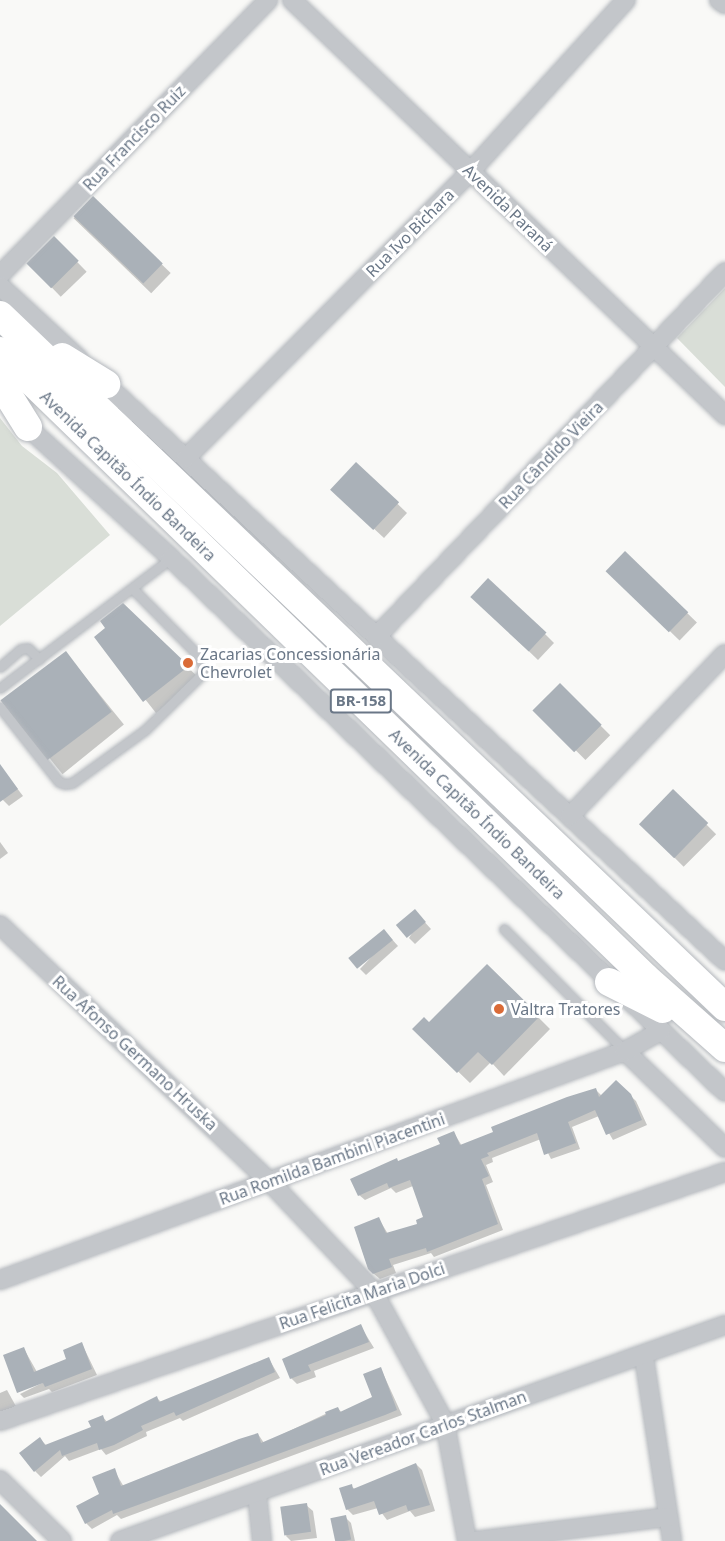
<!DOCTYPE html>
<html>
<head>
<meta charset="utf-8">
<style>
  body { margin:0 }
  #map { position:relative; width:725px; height:1541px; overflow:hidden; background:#f9f9f7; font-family:"Noto Sans",sans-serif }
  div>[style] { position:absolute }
  .green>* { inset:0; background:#d9ded7 }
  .shadow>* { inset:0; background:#0003; transform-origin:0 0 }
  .building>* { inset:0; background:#aab1b8; transform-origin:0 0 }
  .roads { filter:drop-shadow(0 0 2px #b4b8bd) drop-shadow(0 0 2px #b4b8bd) }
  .lane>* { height:9px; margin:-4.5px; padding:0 4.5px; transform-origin:4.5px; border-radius:4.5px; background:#c3c6ca }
  .street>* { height:18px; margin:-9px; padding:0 9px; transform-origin:9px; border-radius:9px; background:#c3c6ca }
  .primary>* { height:28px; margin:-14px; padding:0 14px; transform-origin:14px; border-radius:14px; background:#fff }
  .dots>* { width:16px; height:16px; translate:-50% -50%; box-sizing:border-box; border:3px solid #fff; border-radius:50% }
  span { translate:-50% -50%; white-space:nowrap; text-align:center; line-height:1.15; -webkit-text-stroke:6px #fff; paint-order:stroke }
  .shield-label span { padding:2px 4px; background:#fff; border:2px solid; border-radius:4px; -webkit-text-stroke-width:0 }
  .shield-label { font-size:15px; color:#6a7787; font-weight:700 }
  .street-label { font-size:16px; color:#6a7787 }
  .poi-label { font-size:16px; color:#6a7787 }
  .left { translate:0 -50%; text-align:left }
</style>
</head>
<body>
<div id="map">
  <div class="green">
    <div style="clip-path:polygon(725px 288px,725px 387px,677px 338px)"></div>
    <div style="clip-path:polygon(0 418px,22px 446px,57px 473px,110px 535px,0 626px)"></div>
  </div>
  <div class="shadow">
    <div style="left:93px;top:198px;width:108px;height:28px;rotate:44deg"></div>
    <div style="left:54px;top:238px;width:47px;height:36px;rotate:46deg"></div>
    <div style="clip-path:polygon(356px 464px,407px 513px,384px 538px,342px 499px)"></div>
    <div style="left:625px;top:553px;width:100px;height:25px;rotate:44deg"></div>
    <div style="clip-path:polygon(472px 597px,545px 634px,554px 643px,538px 660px)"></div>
    <div style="clip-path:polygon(123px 605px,200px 679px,156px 713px,96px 637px,107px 628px)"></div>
    <div style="left:66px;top:653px;width:92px;height:79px;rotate:51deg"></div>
    <div style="left:560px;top:685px;width:71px;height:35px;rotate:45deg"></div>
    <div style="clip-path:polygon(7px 775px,23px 796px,9px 806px,0 797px,0 780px)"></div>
    <div style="left:673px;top:791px;width:61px;height:46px;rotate:45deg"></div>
    <div style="clip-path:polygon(0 842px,8px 853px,0 859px)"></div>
    <div style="clip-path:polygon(421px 918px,431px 929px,415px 944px,409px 938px)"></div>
    <div style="clip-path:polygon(390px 937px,398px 946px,366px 975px,360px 969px)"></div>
    <div style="clip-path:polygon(487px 966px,550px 1029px,504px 1076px,491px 1062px,470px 1083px,414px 1029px,429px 1024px)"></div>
    <div style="clip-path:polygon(616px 1082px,636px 1101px,647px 1125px,613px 1140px,599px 1116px,572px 1127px,580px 1149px,551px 1159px,541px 1139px,492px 1158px,493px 1162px,486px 1165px,493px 1182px,486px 1185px,503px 1230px,434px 1257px,431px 1253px,393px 1265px,396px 1273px,380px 1279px,374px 1274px,379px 1219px,388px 1234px,419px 1225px,425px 1218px,413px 1186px,396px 1193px,391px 1188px,365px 1200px,359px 1195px,399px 1162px,442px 1145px,454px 1133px,462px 1146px,596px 1090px,602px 1096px)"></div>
    <div style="clip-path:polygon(360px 1325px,374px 1348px,314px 1371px,316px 1377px,297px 1384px,291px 1378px,284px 1359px)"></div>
    <div style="clip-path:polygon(82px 1344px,97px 1375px,52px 1392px,49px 1389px,24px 1398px,20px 1394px,50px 1379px,18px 1392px,24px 1349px,37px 1372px,68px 1360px)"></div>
    <div style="clip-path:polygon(269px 1359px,280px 1378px,183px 1421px,180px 1418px,146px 1432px,147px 1436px,106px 1455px,101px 1449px,69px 1461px,65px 1456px,41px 1477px,35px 1471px,40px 1439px,47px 1446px,93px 1428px,103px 1417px,108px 1423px,157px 1398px,161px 1402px)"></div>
    <div style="clip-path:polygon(381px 1369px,402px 1415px,121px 1519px,117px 1515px,92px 1529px,86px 1523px,114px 1470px,124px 1487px,258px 1434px,264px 1443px,338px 1408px,342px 1413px,374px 1398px)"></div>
    <div style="clip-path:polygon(7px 1390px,18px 1410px,0 1417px,0 1393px)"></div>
    <div style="clip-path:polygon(416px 1464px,422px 1470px,435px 1511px,415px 1517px,410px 1511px,387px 1520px,378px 1508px,353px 1515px,347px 1509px,351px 1486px,356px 1490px)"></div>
    <div style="clip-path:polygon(306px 1505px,313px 1511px,317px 1538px,291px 1541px,286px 1536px)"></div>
    <div style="clip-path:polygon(345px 1517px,351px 1523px,355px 1541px,336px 1541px,332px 1520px)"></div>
  </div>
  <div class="building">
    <div style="left:93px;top:196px;width:97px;height:28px;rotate:44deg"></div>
    <div style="left:54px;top:236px;width:35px;height:39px;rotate:45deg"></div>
    <div style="left:356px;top:462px;width:59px;height:38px;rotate:43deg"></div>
    <div style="left:625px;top:551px;width:88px;height:28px;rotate:44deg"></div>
    <div style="left:488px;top:578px;width:80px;height:26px;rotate:43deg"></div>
    <div style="clip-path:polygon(123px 603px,189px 666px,143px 702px,94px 637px,105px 628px,100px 621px)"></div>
    <div style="left:66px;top:651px;width:76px;height:82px;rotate:53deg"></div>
    <div style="left:560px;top:683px;width:59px;height:39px;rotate:45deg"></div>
    <div style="clip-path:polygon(0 764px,18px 789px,0 802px)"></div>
    <div style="left:673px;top:789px;width:49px;height:49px;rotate:44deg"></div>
    <div style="left:415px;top:909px;width:17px;height:25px;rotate:50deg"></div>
    <div style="left:384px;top:929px;width:14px;height:46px;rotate:51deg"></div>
    <div style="clip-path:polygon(487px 964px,540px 1016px,492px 1065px,478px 1052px,457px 1073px,412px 1029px,424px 1017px,429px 1022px)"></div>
    <div style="clip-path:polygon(616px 1080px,631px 1094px,642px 1120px,606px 1135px,595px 1110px,568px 1122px,576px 1143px,544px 1155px,537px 1133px,487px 1153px,489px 1156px,481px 1159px,489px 1176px,482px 1179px,498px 1224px,427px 1252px,426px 1248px,389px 1259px,392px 1267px,373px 1274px,368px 1269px,354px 1227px,379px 1217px,386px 1233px,417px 1224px,416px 1220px,423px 1217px,410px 1180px,389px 1188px,387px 1183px,358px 1196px,350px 1179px,397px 1158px,398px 1161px,440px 1144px,437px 1138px,454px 1131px,460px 1145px,493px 1132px,491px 1127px,567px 1097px,596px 1088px,599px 1097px)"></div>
    <div style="clip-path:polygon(361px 1324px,369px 1342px,308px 1365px,311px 1371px,290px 1379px,282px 1359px)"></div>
    <div style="clip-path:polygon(82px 1342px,92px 1369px,45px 1387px,43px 1383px,17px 1393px,3px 1355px,24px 1347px,34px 1372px,66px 1359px,63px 1350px)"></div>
    <div style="clip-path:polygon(269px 1357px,275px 1372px,176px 1416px,174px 1412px,141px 1426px,143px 1430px,114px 1445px,99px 1450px,97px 1443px,62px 1456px,60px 1450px,34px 1472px,19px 1453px,40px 1437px,45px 1445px,91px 1427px,88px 1421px,103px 1415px,105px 1422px,157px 1396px,159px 1402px)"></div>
    <div style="clip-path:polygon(381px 1367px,397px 1410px,385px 1415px,113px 1514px,112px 1510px,85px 1524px,76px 1506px,99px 1494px,92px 1477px,115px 1468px,121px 1486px,239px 1439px,258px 1433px,261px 1443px,326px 1415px,325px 1412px,338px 1407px,340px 1412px,372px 1397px,363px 1374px)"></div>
    <div style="clip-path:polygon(416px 1463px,430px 1505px,408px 1511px,406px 1505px,379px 1515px,374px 1501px,346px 1510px,339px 1488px,352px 1484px,353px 1489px)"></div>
    <div style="left:307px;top:1503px;width:29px;height:27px;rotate:82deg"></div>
    <div style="clip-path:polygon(0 1504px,37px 1541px,0 1541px)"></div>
    <div style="left:346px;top:1515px;width:25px;height:16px;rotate:78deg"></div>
  </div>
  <div class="roads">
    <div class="lane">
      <div style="left:0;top:667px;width:28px;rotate:-41deg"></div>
      <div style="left:21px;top:649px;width:7px;rotate:-8deg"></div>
      <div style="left:28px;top:648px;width:16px;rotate:45deg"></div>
      <div style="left:0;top:688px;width:215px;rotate:-37.2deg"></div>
      <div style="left:0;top:707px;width:95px;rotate:51.8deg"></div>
      <div style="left:59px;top:782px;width:6px;rotate:18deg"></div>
      <div style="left:65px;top:784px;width:7px;rotate:-8deg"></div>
      <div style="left:72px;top:783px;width:90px;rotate:-36deg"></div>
      <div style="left:145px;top:730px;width:84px;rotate:-44.5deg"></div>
      <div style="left:205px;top:671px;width:17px;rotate:-114deg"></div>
      <div style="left:198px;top:655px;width:93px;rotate:-134.6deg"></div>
      <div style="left:504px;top:929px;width:172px;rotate:45.2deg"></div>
    </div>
    <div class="street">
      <div style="left:292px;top:0;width:600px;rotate:43.78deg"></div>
      <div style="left:719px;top:0;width:7px;rotate:34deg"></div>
      <div style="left:0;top:275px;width:384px;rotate:-45.7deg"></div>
      <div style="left:0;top:286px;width:108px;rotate:42.7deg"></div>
      <div style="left:99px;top:378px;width:855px;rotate:42.96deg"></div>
      <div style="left:21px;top:421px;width:203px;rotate:42.4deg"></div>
      <div style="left:171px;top:558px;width:769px;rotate:43.95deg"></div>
      <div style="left:186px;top:458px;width:403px;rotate:-45.2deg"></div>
      <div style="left:470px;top:172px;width:232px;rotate:-47.8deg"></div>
      <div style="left:376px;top:637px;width:505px;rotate:-46.28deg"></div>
      <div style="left:570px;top:816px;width:224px;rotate:-46.3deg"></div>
      <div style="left:0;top:925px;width:373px;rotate:43.6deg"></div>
      <div style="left:270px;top:1182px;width:150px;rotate:46.6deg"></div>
      <div style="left:373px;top:1291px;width:150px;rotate:61.4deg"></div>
      <div style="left:445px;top:1423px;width:120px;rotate:79.4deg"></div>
      <div style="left:625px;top:1051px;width:139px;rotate:44.1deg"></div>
      <div style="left:0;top:1280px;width:666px;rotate:-20.12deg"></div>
      <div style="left:625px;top:1051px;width:41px;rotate:-29.1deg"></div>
      <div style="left:644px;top:1357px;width:186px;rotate:81.3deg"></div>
      <div style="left:0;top:1421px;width:767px;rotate:-18.95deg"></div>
      <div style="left:0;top:1480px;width:87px;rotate:44.5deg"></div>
      <div style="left:257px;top:1494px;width:47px;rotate:83.9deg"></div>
      <div style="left:120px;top:1541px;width:642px;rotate:-19.65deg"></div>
      <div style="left:475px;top:1541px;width:195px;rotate:-7.1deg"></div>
    </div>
    <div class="primary">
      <div style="left:0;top:315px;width:1002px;rotate:43.67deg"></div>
      <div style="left:0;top:351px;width:899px;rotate:44.14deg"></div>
      <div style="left:645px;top:977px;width:107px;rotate:41.6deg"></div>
      <div style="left:62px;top:357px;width:52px;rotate:31.5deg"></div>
      <div style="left:0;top:382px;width:53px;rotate:58.1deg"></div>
      <div style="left:609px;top:982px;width:60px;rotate:26.6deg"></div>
    </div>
  </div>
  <div class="dots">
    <div style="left:188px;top:663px;background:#da6b37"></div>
    <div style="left:499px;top:1009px;background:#da6b37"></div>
  </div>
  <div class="shield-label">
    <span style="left:361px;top:701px">BR-158</span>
  </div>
  <div class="street-label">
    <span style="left:134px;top:138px;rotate:-46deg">Rua Francisco Ruiz</span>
    <span style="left:508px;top:208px;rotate:44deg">Avenida Paraná</span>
    <span style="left:410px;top:233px;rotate:-45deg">Rua Ivo Bichara</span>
    <span style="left:551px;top:455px;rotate:-46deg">Rua Cândido Vieira</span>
    <span style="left:128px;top:476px;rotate:44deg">Avenida Capitão Índio Bandeira</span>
    <span style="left:477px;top:814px;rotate:44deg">Avenida Capitão Índio Bandeira</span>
    <span style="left:135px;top:1053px;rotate:43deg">Rua Afonso Germano Hruska</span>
    <span style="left:332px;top:1159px;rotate:-20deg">Rua Romilda Bambini Piacentini</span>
    <span style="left:362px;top:1296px;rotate:-19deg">Rua Felicita Maria Dolci</span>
    <span style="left:423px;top:1433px;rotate:-20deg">Rua Vereador Carlos Stalman</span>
  </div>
  <div class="poi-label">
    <span class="left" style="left:200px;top:663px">Zacarias Concessionária<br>Chevrolet</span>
    <span class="left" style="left:511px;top:1009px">Valtra Tratores</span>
  </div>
</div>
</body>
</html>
